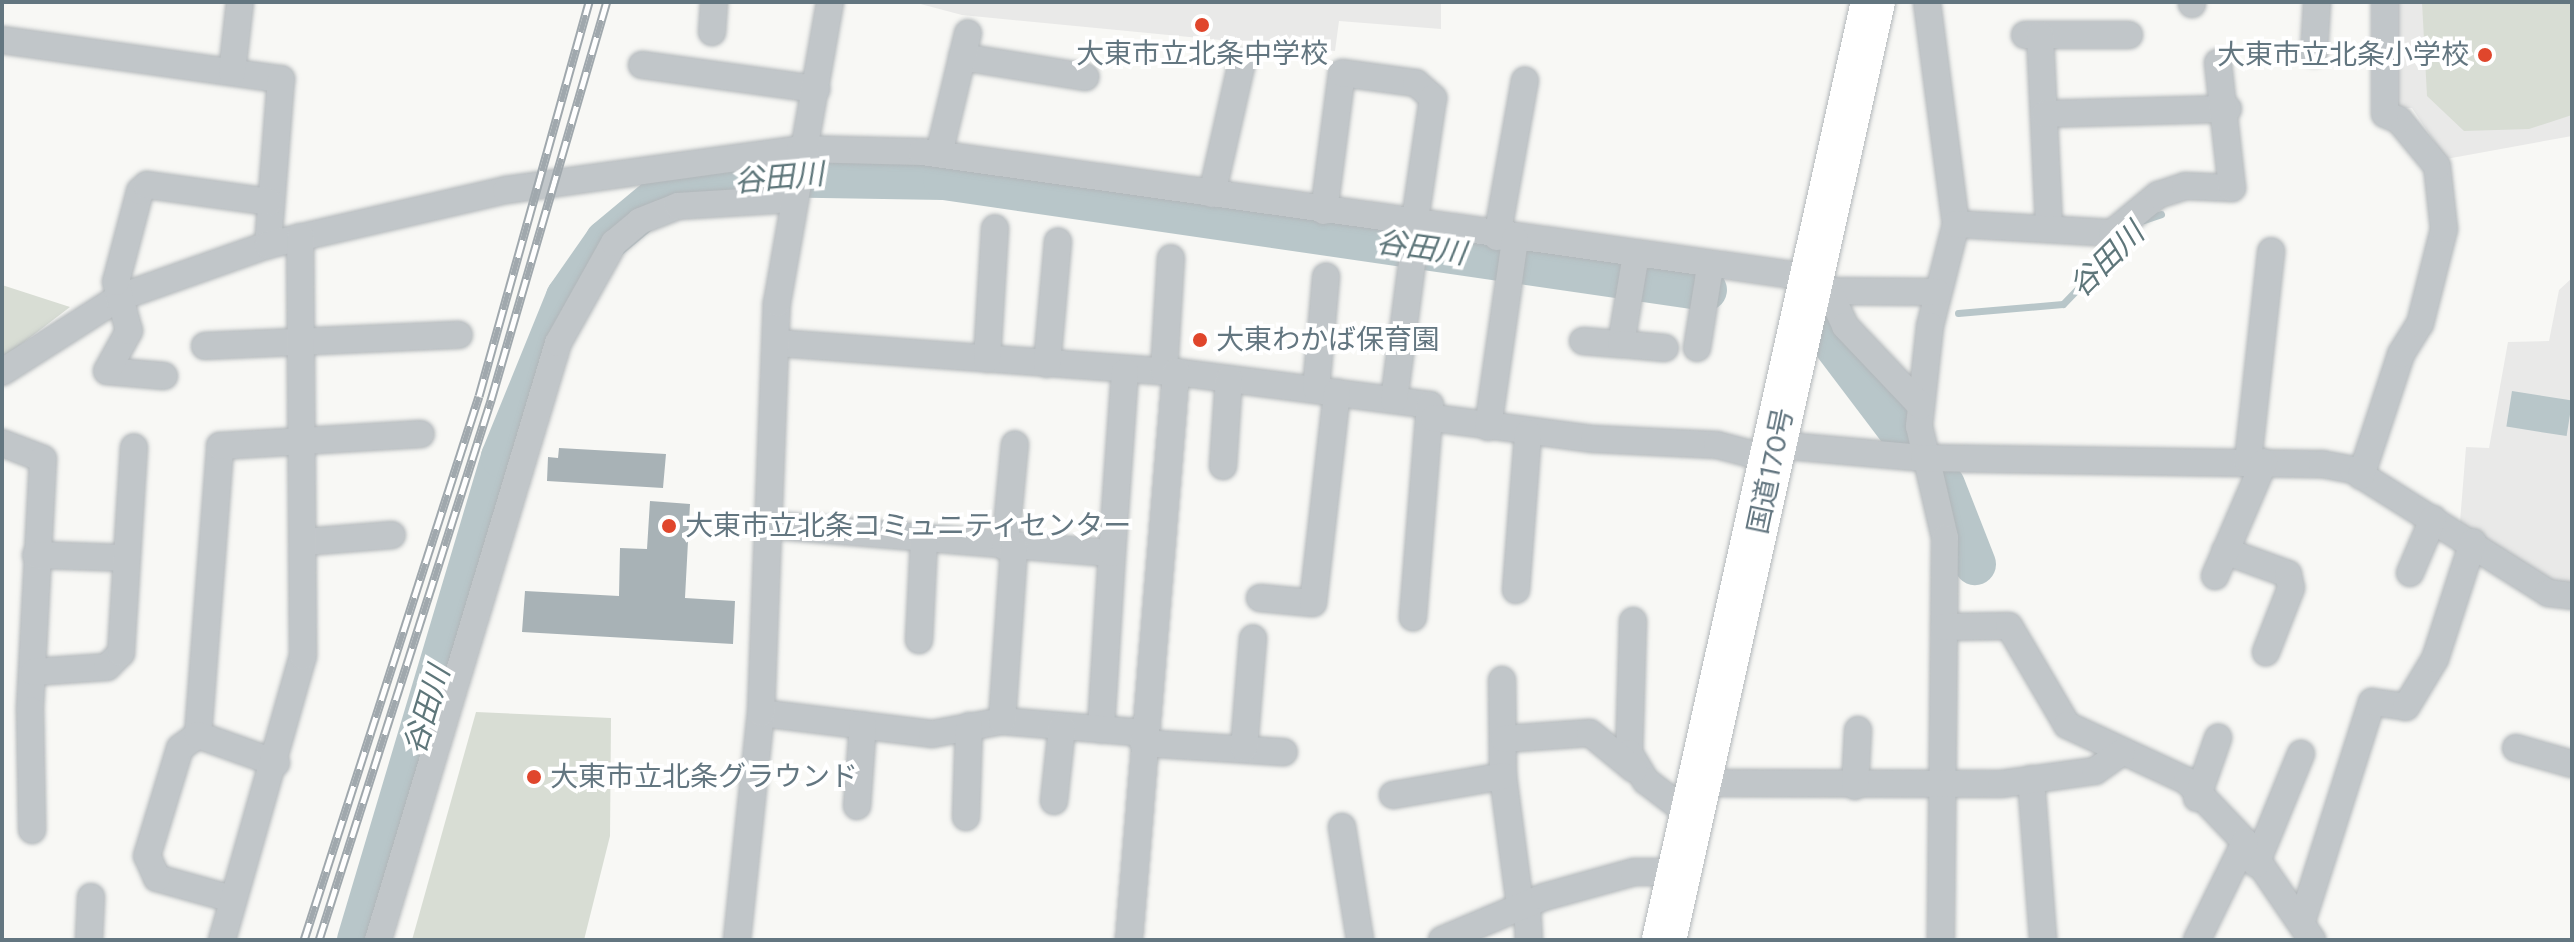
<!DOCTYPE html>
<html>
<head>
<meta charset="utf-8">
<style>
  body { margin:0 }
  #map { position:relative; width:2574px; height:942px; overflow:hidden; background:#f8f8f5; font-family:Jost,"Noto Sans JP",sans-serif }
  div>[style] { position:absolute }
  .built>* { inset:0; background:#e9e9e8 }
  .green>* { inset:0; background:#d8ddd4 }
  .water>* { inset:0; background:#b8c6c9; transform-origin:0 0 }
  .stream>* { height:7px; margin:-3.5px; padding:0 3.5px; transform-origin:3.5px; border-radius:3.5px; background:#b8c6c9 }
  .river>* { height:42px; margin:-21px; padding:0 21px; transform-origin:21px; border-radius:21px; background:#b8c6c9 }
  .building>* { inset:0; background:#a8b2b6 }
  .roads { filter:drop-shadow(0 0 2px #b2b7ba) drop-shadow(0 0 2px #b2b7ba) }
  .street>* { height:26px; margin:-13px; padding:0 13px; transform-origin:13px; border-radius:13px; background:#c1c6c9 }
  .highway>* { height:44px; margin:-22px; padding:0 22px; transform-origin:22px; border-radius:22px; background:#fff }
  .rail>* { height:9px; margin-top:-4.5px; transform-origin:0; background:repeating-linear-gradient(90deg,#fff 0 18px,#a0a8ad 0 36px); box-sizing:border-box; border-block:2px solid #a0a8ad }
  .dots>* { width:22px; height:22px; translate:-50% -50%; box-sizing:border-box; border:4px solid #fff; border-radius:50% }
  span { translate:-50% -50%; white-space:nowrap; text-align:center; line-height:1.15; -webkit-text-stroke:8px #fff; paint-order:stroke }
  .poi-label { font-size:28px; color:#637680 }
  .right { translate:-100% -50%; text-align:right }
  .left { translate:0 -50%; text-align:left }
  .street-label { font-size:28px; color:#637680 }
  .water-label { font-size:30px; color:#5e767a; font-style:italic }
  .frame { position:absolute; inset:0; border:4px solid #637680; pointer-events:none }
</style>
</head>
<body>
<div id="map">
  <div class="built">
    <div style="clip-path:polygon(913px 2px,1441px 2px,1441px 29px,1339px 21px,1335px 51px,962px 15px)"></div>
    <div style="clip-path:polygon(2397px 2px,2572px 2px,2572px 136px,2446px 159px,2412px 108px,2398px 108px)"></div>
    <div style="clip-path:polygon(2572px 278px,2572px 588px,2559px 588px,2460px 522px,2466px 447px,2489px 448px,2508px 342px,2549px 341px,2559px 290px)"></div>
  </div>
  <div class="green">
    <div style="clip-path:polygon(2422px 2px,2572px 2px,2572px 115px,2529px 129px,2464px 131px,2427px 96px)"></div>
    <div style="clip-path:polygon(2px 285px,70px 307px,2px 359px)"></div>
    <div style="clip-path:polygon(476px 712px,611px 718px,610px 836px,584px 940px,412px 940px)"></div>
  </div>
  <div class="water">
    <div style="left:2512px;top:391px;width:61px;height:36px;rotate:9deg"></div>
  </div>
  <div class="stream">
    <div style="left:2144px;top:220px;width:18px;rotate:-19deg"></div>
    <div style="left:1958px;top:313px;width:105px;rotate:-4.9deg"></div>
    <div style="left:2063px;top:304px;width:104px;rotate:-46.2deg"></div>
  </div>
  <div class="river">
    <div style="left:1815px;top:319px;width:149px;rotate:52.9deg"></div>
    <div style="left:1944px;top:485px;width:85px;rotate:68.6deg"></div>
    <div style="left:358px;top:940px;width:504px;rotate:-73.4deg"></div>
    <div style="left:502px;top:457px;width:173px;rotate:-67.9deg"></div>
    <div style="left:567px;top:297px;width:68px;rotate:-55.1deg"></div>
    <div style="left:606px;top:241px;width:70px;rotate:-39.8deg"></div>
    <div style="left:660px;top:196px;width:97px;rotate:-11.9deg"></div>
    <div style="left:755px;top:176px;width:189px;rotate:0.9deg"></div>
    <div style="left:944px;top:179px;width:770px;rotate:8.29deg"></div>
  </div>
  <div class="building">
    <div style="clip-path:polygon(559px 448px,666px 454px,663px 488px,547px 481px,548px 457px,558px 458px)"></div>
    <div style="clip-path:polygon(650px 501px,690px 504px,685px 598px,735px 601px,733px 644px,522px 632px,525px 591px,619px 596px,620px 548px,647px 549px)"></div>
  </div>
  <div class="roads">
    <div class="street">
      <div style="left:1927px;top:2px;width:224px;rotate:82.6deg"></div>
      <div style="left:1956px;top:224px;width:105px;rotate:104.3deg"></div>
      <div style="left:1930px;top:326px;width:101px;rotate:96.3deg"></div>
      <div style="left:1919px;top:426px;width:115px;rotate:76.9deg"></div>
      <div style="left:1945px;top:538px;width:402px;rotate:90.6deg"></div>
      <div style="left:2192px;top:4px;width:2px;rotate:-90deg"></div>
      <div style="left:712px;top:32px;width:30px;rotate:-86deg"></div>
      <div style="left:2025px;top:35px;width:104px"></div>
      <div style="left:2040px;top:35px;width:194px;rotate:87.3deg"></div>
      <div style="left:2px;top:40px;width:282px;rotate:8deg"></div>
      <div style="left:281px;top:79px;width:167px;rotate:94.5deg"></div>
      <div style="left:2314px;top:53px;width:51px;rotate:-86.6deg"></div>
      <div style="left:962px;top:57px;width:125px;rotate:9.2deg"></div>
      <div style="left:642px;top:65px;width:176px;rotate:7.9deg"></div>
      <div style="left:232px;top:72px;width:70px;rotate:-83.5deg"></div>
      <div style="left:2045px;top:114px;width:183px;rotate:-1.6deg"></div>
      <div style="left:939px;top:154px;width:124px;rotate:-76.5deg"></div>
      <div style="left:1212px;top:194px;width:135px;rotate:-77.2deg"></div>
      <div style="left:1324px;top:211px;width:139px;rotate:-82.6deg"></div>
      <div style="left:1342px;top:73px;width:75px;rotate:7.7deg"></div>
      <div style="left:1416px;top:83px;width:23px;rotate:41deg"></div>
      <div style="left:1433px;top:98px;width:129px;rotate:98.4deg"></div>
      <div style="left:1956px;top:224px;width:156px;rotate:3.3deg"></div>
      <div style="left:2112px;top:233px;width:60px;rotate:-39.6deg"></div>
      <div style="left:2158px;top:195px;width:28px;rotate:-18deg"></div>
      <div style="left:2185px;top:186px;width:47px;rotate:2.4deg"></div>
      <div style="left:2232px;top:188px;width:126px;rotate:-96.4deg"></div>
      <div style="left:1497px;top:237px;width:159px;rotate:-79.9deg"></div>
      <div style="left:1816px;top:291px;width:121px;rotate:0.5deg"></div>
      <div style="left:1829px;top:291px;width:38px;rotate:65deg"></div>
      <div style="left:1845px;top:326px;width:110px;rotate:46.5deg"></div>
      <div style="left:1583px;top:341px;width:38px;rotate:5deg"></div>
      <div style="left:1621px;top:344px;width:91px;rotate:-80.5deg"></div>
      <div style="left:777px;top:343px;width:400px;rotate:4.2deg"></div>
      <div style="left:1176px;top:372px;width:256px;rotate:7.4deg"></div>
      <div style="left:1430px;top:405px;width:213px;rotate:94.6deg"></div>
      <div style="left:1621px;top:344px;width:44px;rotate:5.2deg"></div>
      <div style="left:205px;top:346px;width:254px;rotate:-2.5deg"></div>
      <div style="left:1697px;top:348px;width:82px;rotate:-80.9deg"></div>
      <div style="left:987px;top:359px;width:131px;rotate:-86.5deg"></div>
      <div style="left:1047px;top:364px;width:123px;rotate:-84.9deg"></div>
      <div style="left:1164px;top:371px;width:113px;rotate:-86.5deg"></div>
      <div style="left:2px;top:372px;width:138px;rotate:-32.5deg"></div>
      <div style="left:118px;top:298px;width:159px;rotate:-19.5deg"></div>
      <div style="left:268px;top:245px;width:244px;rotate:-13deg"></div>
      <div style="left:506px;top:190px;width:297px;rotate:-7.9deg"></div>
      <div style="left:800px;top:149px;width:122px;rotate:1.4deg"></div>
      <div style="left:922px;top:152px;width:901px;rotate:8.04deg"></div>
      <div style="left:164px;top:376px;width:57px;rotate:-175deg"></div>
      <div style="left:107px;top:371px;width:46px;rotate:-61.2deg"></div>
      <div style="left:129px;top:331px;width:51px;rotate:-104.9deg"></div>
      <div style="left:116px;top:282px;width:94px;rotate:-75.2deg"></div>
      <div style="left:140px;top:191px;width:9px;rotate:-41deg"></div>
      <div style="left:147px;top:185px;width:123px;rotate:7.9deg"></div>
      <div style="left:1316px;top:389px;width:113px;rotate:-84.9deg"></div>
      <div style="left:1394px;top:400px;width:138px;rotate:-82.5deg"></div>
      <div style="left:1434px;top:418px;width:161px;rotate:7.5deg"></div>
      <div style="left:1594px;top:439px;width:123px;rotate:2.8deg"></div>
      <div style="left:1717px;top:445px;width:59px;rotate:14.7deg"></div>
      <div style="left:1488px;top:427px;width:190px;rotate:-81.8deg"></div>
      <div style="left:2px;top:443px;width:44px;rotate:21.3deg"></div>
      <div style="left:43px;top:459px;width:251px;rotate:93deg"></div>
      <div style="left:30px;top:710px;width:120px;rotate:89deg"></div>
      <div style="left:1777px;top:445px;width:148px;rotate:5.1deg"></div>
      <div style="left:1924px;top:458px;width:398px;rotate:0.9deg"></div>
      <div style="left:2322px;top:464px;width:32px;rotate:11deg"></div>
      <div style="left:2353px;top:470px;width:231px;rotate:32.2deg"></div>
      <div style="left:2548px;top:593px;width:24px;rotate:7deg"></div>
      <div style="left:2248px;top:461px;width:211px;rotate:-83.7deg"></div>
      <div style="left:1223px;top:466px;width:87px;rotate:-86.1deg"></div>
      <div style="left:2361px;top:476px;width:128px;rotate:-71.8deg"></div>
      <div style="left:2401px;top:354px;width:36px;rotate:-58deg"></div>
      <div style="left:2420px;top:324px;width:98px;rotate:-75.8deg"></div>
      <div style="left:2444px;top:229px;width:63px;rotate:-96.3deg"></div>
      <div style="left:2437px;top:166px;width:60px;rotate:-129.6deg"></div>
      <div style="left:2399px;top:120px;width:15px;rotate:-157deg"></div>
      <div style="left:2385px;top:114px;width:112px;rotate:-90deg"></div>
      <div style="left:769px;top:525px;width:344px;rotate:4.7deg"></div>
      <div style="left:1112px;top:553px;width:177px;rotate:93.6deg"></div>
      <div style="left:305px;top:542px;width:87px;rotate:-4.6deg"></div>
      <div style="left:1005px;top:547px;width:103px;rotate:-84.5deg"></div>
      <div style="left:2225px;top:551px;width:67px;rotate:20.1deg"></div>
      <div style="left:2288px;top:574px;width:14px;rotate:78deg"></div>
      <div style="left:2291px;top:588px;width:69px;rotate:111.3deg"></div>
      <div style="left:1112px;top:553px;width:182px;rotate:-85.9deg"></div>
      <div style="left:36px;top:555px;width:89px;rotate:1.9deg"></div>
      <div style="left:2410px;top:573px;width:59px;rotate:-66.9deg"></div>
      <div style="left:2215px;top:576px;width:124px;rotate:-66.7deg"></div>
      <div style="left:1516px;top:590px;width:157px;rotate:-85.6deg"></div>
      <div style="left:1260px;top:598px;width:53px;rotate:5.4deg"></div>
      <div style="left:1313px;top:603px;width:212px;rotate:-83.5deg"></div>
      <div style="left:1633px;top:621px;width:132px;rotate:91.7deg"></div>
      <div style="left:1629px;top:753px;width:33px;rotate:59deg"></div>
      <div style="left:1646px;top:781px;width:58px;rotate:37.3deg"></div>
      <div style="left:1944px;top:627px;width:65px;rotate:-0.9deg"></div>
      <div style="left:2009px;top:626px;width:115px;rotate:59.6deg"></div>
      <div style="left:2067px;top:725px;width:132px;rotate:25deg"></div>
      <div style="left:2187px;top:781px;width:84px;rotate:46.4deg"></div>
      <div style="left:2245px;top:842px;width:119px;rotate:55.6deg"></div>
      <div style="left:919px;top:640px;width:100px;rotate:-87.1deg"></div>
      <div style="left:34px;top:672px;width:73px;rotate:-3.9deg"></div>
      <div style="left:107px;top:667px;width:20px;rotate:-45deg"></div>
      <div style="left:121px;top:653px;width:206px;rotate:-86.4deg"></div>
      <div style="left:1502px;top:680px;width:96px;rotate:89.4deg"></div>
      <div style="left:1503px;top:776px;width:131px;rotate:82.5deg"></div>
      <div style="left:761px;top:713px;width:172px;rotate:7deg"></div>
      <div style="left:932px;top:734px;width:71px;rotate:-10.5deg"></div>
      <div style="left:1002px;top:721px;width:144px;rotate:4.8deg"></div>
      <div style="left:1002px;top:721px;width:173px;rotate:-86deg"></div>
      <div style="left:198px;top:735px;width:290px;rotate:-85.6deg"></div>
      <div style="left:220px;top:446px;width:201px;rotate:-3.4deg"></div>
      <div style="left:1504px;top:739px;width:86px;rotate:-4deg"></div>
      <div style="left:1590px;top:733px;width:57px;rotate:39.3deg"></div>
      <div style="left:1143px;top:743px;width:141px;rotate:3.7deg"></div>
      <div style="left:1244px;top:748px;width:110px;rotate:-85.3deg"></div>
      <div style="left:2516px;top:748px;width:58px;rotate:15.9deg"></div>
      <div style="left:2031px;top:779px;width:161px;rotate:85.7deg"></div>
      <div style="left:1700px;top:783px;width:301px;rotate:0.2deg"></div>
      <div style="left:2001px;top:784px;width:95px;rotate:-7.9deg"></div>
      <div style="left:2095px;top:771px;width:32px;rotate:-35deg"></div>
      <div style="left:1855px;top:786px;width:56px;rotate:-86.9deg"></div>
      <div style="left:1393px;top:795px;width:112px;rotate:-9.8deg"></div>
      <div style="left:2197px;top:798px;width:64px;rotate:-70.7deg"></div>
      <div style="left:1054px;top:801px;width:74px;rotate:-83.8deg"></div>
      <div style="left:857px;top:806px;width:81px;rotate:-85.8deg"></div>
      <div style="left:966px;top:817px;width:91px;rotate:-88.1deg"></div>
      <div style="left:1342px;top:827px;width:114px;rotate:80.9deg"></div>
      <div style="left:2256px;top:864px;width:119px;rotate:-67.8deg"></div>
      <div style="left:232px;top:899px;width:78px;rotate:-164.4deg"></div>
      <div style="left:157px;top:878px;width:24px;rotate:-114deg"></div>
      <div style="left:147px;top:856px;width:113px;rotate:-73deg"></div>
      <div style="left:180px;top:748px;width:22px;rotate:-36deg"></div>
      <div style="left:198px;top:735px;width:83px;rotate:19.7deg"></div>
      <div style="left:1527px;top:904px;width:36px;rotate:87deg"></div>
      <div style="left:2302px;top:921px;width:230px;rotate:-72.3deg"></div>
      <div style="left:2372px;top:702px;width:34px;rotate:8deg"></div>
      <div style="left:2406px;top:707px;width:56px;rotate:-58.9deg"></div>
      <div style="left:2435px;top:659px;width:123px;rotate:-72deg"></div>
      <div style="left:89px;top:940px;width:43px;rotate:-87.3deg"></div>
      <div style="left:222px;top:940px;width:295px;rotate:-74.1deg"></div>
      <div style="left:303px;top:656px;width:419px;rotate:-90.4deg"></div>
      <div style="left:378px;top:940px;width:624px;rotate:-73.22deg"></div>
      <div style="left:558px;top:343px;width:115px;rotate:-60.8deg"></div>
      <div style="left:614px;top:243px;width:34px;rotate:-40deg"></div>
      <div style="left:640px;top:221px;width:41px;rotate:-21.5deg"></div>
      <div style="left:678px;top:206px;width:113px;rotate:-3.5deg"></div>
      <div style="left:737px;top:940px;width:228px;rotate:-84deg"></div>
      <div style="left:761px;top:713px;width:410px;rotate:-87.8deg"></div>
      <div style="left:777px;top:303px;width:306px;rotate:-80deg"></div>
      <div style="left:1129px;top:940px;width:570px;rotate:-85.27deg"></div>
      <div style="left:1442px;top:940px;width:111px;rotate:-22.9deg"></div>
      <div style="left:1544px;top:897px;width:93px;rotate:-15.5deg"></div>
      <div style="left:1634px;top:872px;width:45px"></div>
      <div style="left:2197px;top:940px;width:109px;rotate:-63.9deg"></div>
    </div>
    <div class="highway">
      <div style="left:1664px;top:940px;width:961px;rotate:-77.44deg"></div>
    </div>
  </div>
  <div class="rail">
    <div style="left:304px;top:940px;width:571px;rotate:-72.17deg"></div>
    <div style="left:479px;top:396px;width:409px;rotate:-74.4deg"></div>
    <div style="left:319px;top:940px;width:567px;rotate:-72.33deg"></div>
    <div style="left:491px;top:400px;width:415px;rotate:-73.8deg"></div>
  </div>
  <div class="dots">
    <div style="left:1202px;top:25px;background:#e0462c"></div>
    <div style="left:2485px;top:55px;background:#e0462c"></div>
    <div style="left:1200px;top:340px;background:#e0462c"></div>
    <div style="left:669px;top:526px;background:#e0462c"></div>
    <div style="left:534px;top:777px;background:#e0462c"></div>
  </div>
  <div class="poi-label">
    <span style="left:1202px;top:54px">大東市立北条中学校</span>
    <span class="right" style="left:2469px;top:55px">大東市立北条小学校</span>
    <span class="left" style="left:1216px;top:340px">大東わかば保育園</span>
    <span class="left" style="left:685px;top:526px">大東市立北条コミュニティセンター</span>
    <span class="left" style="left:550px;top:777px">大東市立北条グラウンド</span>
  </div>
  <div class="street-label">
    <span style="left:1771px;top:471px;rotate:-78deg">国道170号</span>
  </div>
  <div class="water-label">
    <span style="left:779px;top:178px;rotate:-5deg">谷田川</span>
    <span style="left:1421px;top:248px;rotate:8deg">谷田川</span>
    <span style="left:2107px;top:260px;rotate:-45deg">谷田川</span>
    <span style="left:427px;top:710px;rotate:-73deg">谷田川</span>
  </div>
  <div class="frame"></div>
</div>
</body>
</html>
